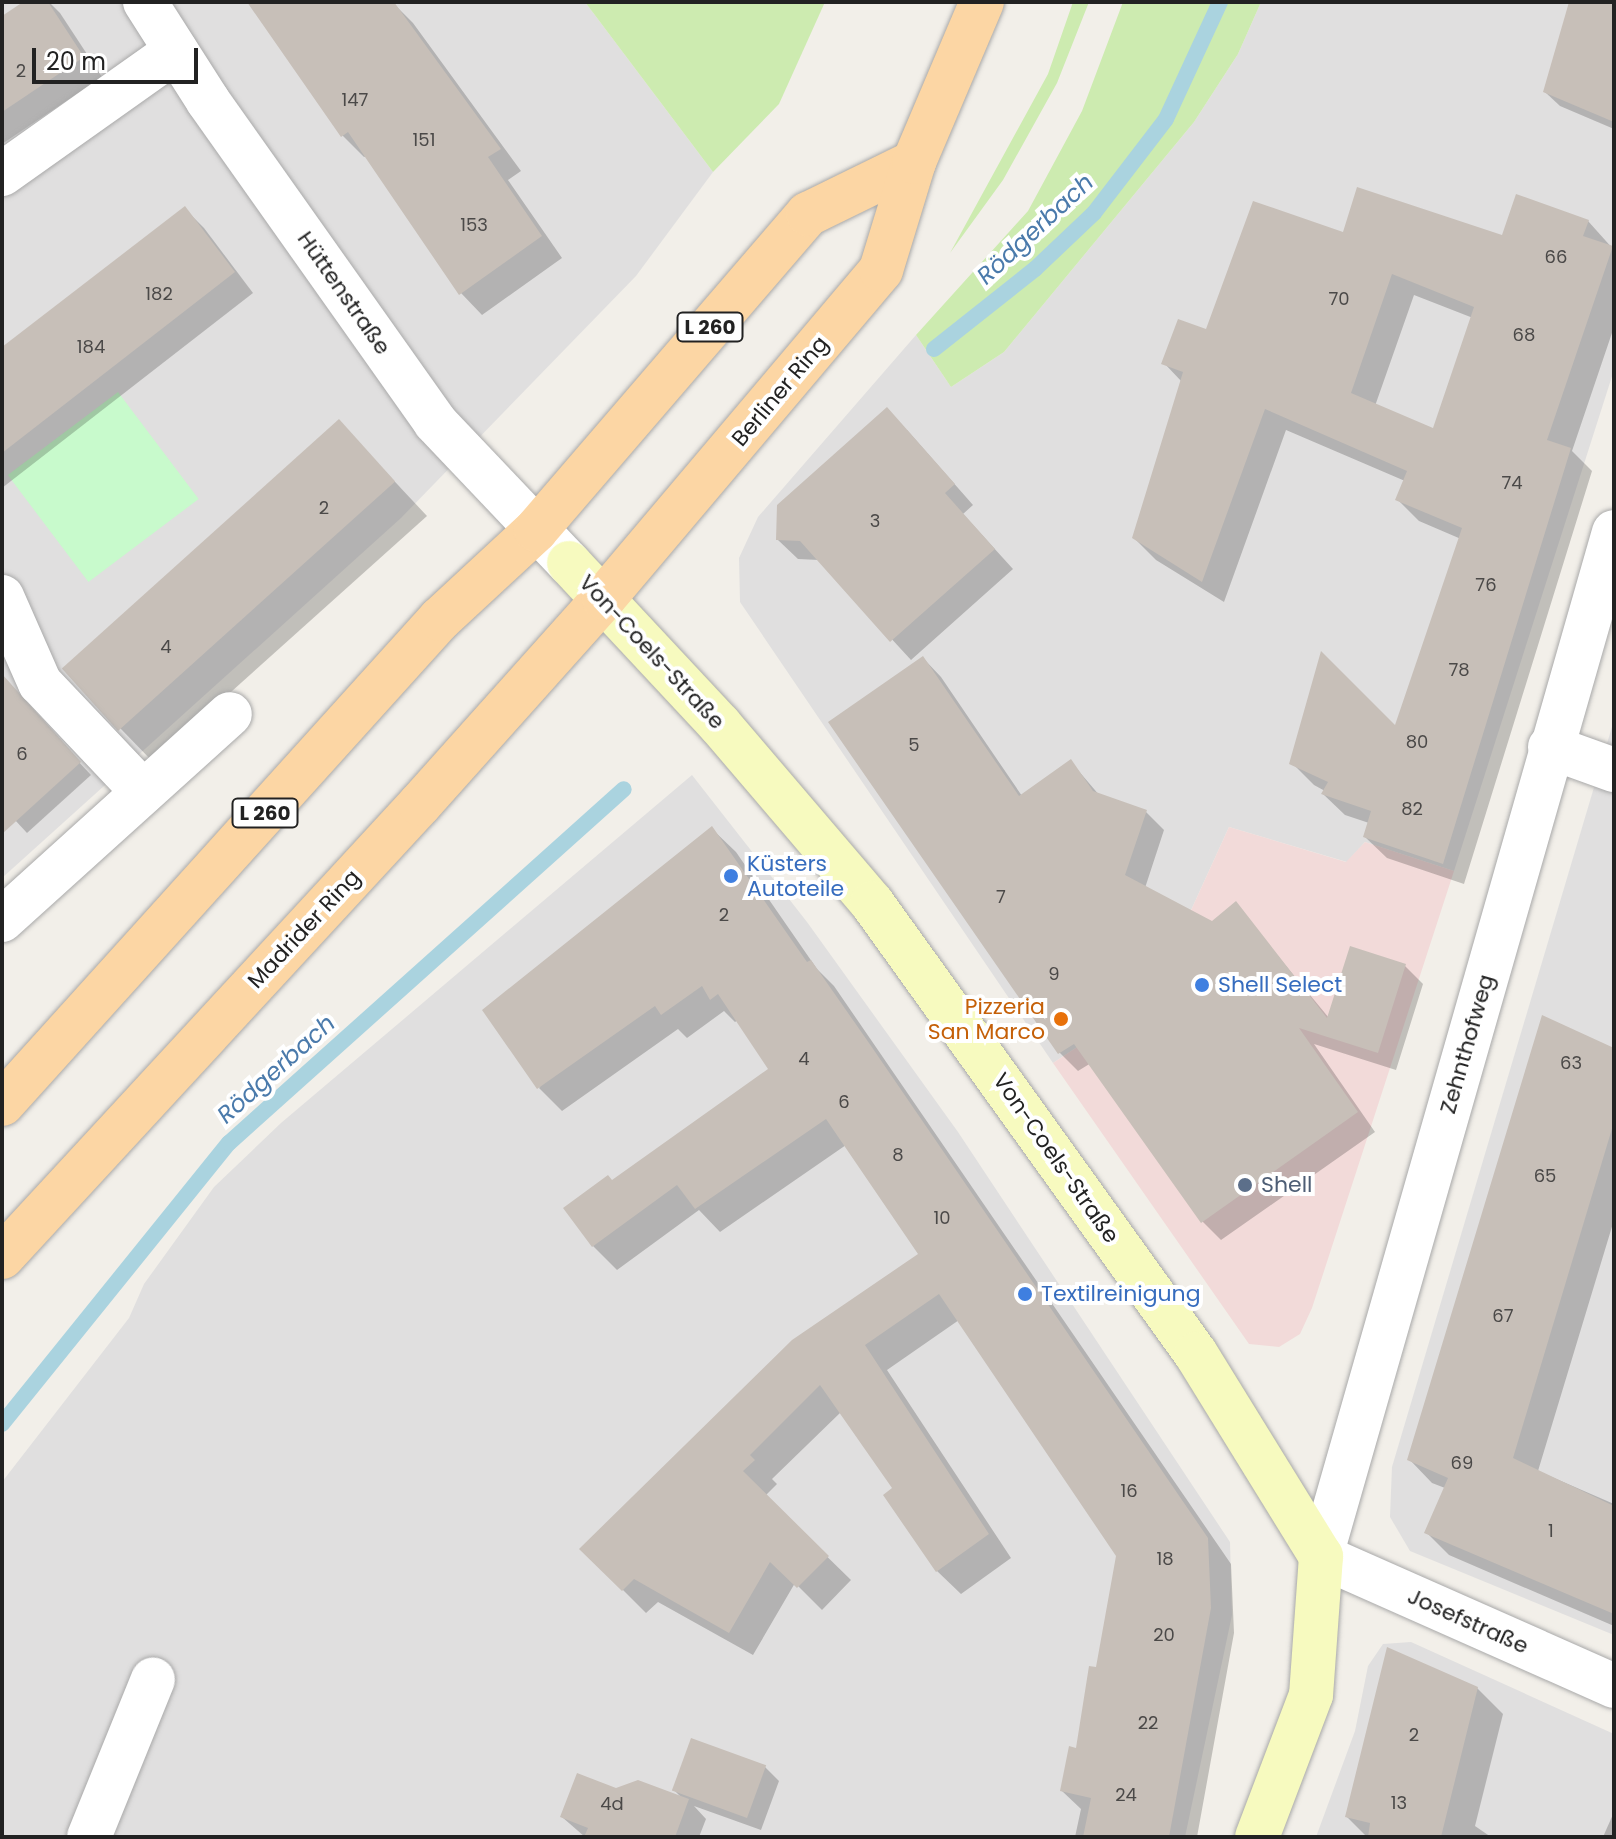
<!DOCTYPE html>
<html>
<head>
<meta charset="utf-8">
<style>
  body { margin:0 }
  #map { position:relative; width:1616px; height:1839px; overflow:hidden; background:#f2efe9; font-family:Poppins,sans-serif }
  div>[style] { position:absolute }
  .residential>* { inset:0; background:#e0dfdf }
  .commercial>* { inset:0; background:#f2dad9 }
  .grass>* { inset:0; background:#cdebb0 }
  .park>* { inset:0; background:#c8facc; transform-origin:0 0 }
  .shadow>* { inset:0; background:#0003 }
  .stream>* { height:16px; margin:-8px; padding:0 8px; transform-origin:8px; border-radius:8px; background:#aad3df }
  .building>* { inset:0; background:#c7bfb8; transform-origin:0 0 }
  .roads { filter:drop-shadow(0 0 2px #a9a9a9) drop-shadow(0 0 2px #a9a9a9) }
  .minor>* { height:44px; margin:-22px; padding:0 22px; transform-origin:22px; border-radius:22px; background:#fff }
  .tertiary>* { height:44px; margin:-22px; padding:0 22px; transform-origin:22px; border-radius:22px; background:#fff }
  .secondary>* { height:44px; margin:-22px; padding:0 22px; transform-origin:22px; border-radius:22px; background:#f7fabf }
  .primary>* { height:44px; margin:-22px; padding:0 22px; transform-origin:22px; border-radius:22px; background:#fcd6a4 }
  .dots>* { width:22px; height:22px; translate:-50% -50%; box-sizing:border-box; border:4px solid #fff; border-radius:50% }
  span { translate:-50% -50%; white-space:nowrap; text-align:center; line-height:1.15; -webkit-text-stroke:8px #fff; paint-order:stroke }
  .number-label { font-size:18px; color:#4b4948 }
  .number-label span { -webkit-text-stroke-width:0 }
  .shield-label span { padding:2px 6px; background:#fff; border:2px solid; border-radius:6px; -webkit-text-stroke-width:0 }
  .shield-label { font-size:20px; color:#222; font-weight:700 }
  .street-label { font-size:22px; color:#222 }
  .shop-label { font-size:22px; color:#366cbe }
  .left { translate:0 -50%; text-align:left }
  .food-label { font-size:22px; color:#c56008 }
  .right { translate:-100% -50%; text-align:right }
  .service-label { font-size:22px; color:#4e5e75 }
  .water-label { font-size:24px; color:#4a7aab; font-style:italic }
  .frame { position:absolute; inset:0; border:4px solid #222; pointer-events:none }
  .scale { position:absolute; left:32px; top:48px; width:166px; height:36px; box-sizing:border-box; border:4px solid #222; border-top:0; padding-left:10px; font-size:24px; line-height:28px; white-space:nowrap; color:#222; -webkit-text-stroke:6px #fff; paint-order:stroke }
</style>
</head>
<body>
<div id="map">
  <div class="residential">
    <div style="clip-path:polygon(2px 2px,585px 2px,713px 172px,636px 276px,401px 518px,2px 878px)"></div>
    <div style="clip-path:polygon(1261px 2px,1614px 2px,1614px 370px,1454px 871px,1365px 842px,1347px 862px,1229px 827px,1151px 998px,1053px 1063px,740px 602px,739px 558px,758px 517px,916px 335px,951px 387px,1004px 352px,1194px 122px,1238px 54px)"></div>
    <div style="clip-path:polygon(1614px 720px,1614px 1635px,1410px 1551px,1390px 1517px,1392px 1467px)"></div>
    <div style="clip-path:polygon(692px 775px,807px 922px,958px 1132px,1230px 1542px,1232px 1615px,1185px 1837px,2px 1837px,2px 1482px,129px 1318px,144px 1284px,214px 1187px,281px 1123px)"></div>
    <div style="clip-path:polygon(1411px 1642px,1614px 1734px,1614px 1837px,1316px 1837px,1355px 1731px,1368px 1666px,1383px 1644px)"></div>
  </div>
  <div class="commercial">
    <div style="clip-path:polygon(1229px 827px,1346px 862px,1365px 842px,1454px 871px,1312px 1308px,1300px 1334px,1279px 1347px,1249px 1344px,1053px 1063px,1151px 998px)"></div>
  </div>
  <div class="grass">
    <div style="clip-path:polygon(585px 2px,825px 2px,779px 104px,713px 172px)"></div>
    <div style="clip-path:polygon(1073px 2px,1089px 2px,1057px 83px,1003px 180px,950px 253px,1048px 74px)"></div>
    <div style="clip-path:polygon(1123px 2px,1261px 2px,1238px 54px,1194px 122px,1004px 352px,951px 387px,916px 335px,1028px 211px,1082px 111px)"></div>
  </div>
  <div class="park">
    <div style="left:118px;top:392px;width:134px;height:138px;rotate:53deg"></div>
  </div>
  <div class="shadow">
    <div style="clip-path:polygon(27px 2px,49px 2px,60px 13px,102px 77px,2px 144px,2px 18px)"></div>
    <div style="clip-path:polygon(250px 2px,392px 2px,413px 23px,521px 171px,508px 180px,562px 258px,482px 315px,461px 293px,367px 156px,364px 157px,343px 136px)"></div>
    <div style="clip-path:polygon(1571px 2px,1614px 2px,1614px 129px,1560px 106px,1545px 92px)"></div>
    <div style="clip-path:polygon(185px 209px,204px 228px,253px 293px,2px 488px,2px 350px)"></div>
    <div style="clip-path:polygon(evenodd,1588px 221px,1614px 250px,1614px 327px,1572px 451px,1592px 471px,1464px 884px,1387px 858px,1365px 837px,1369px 823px,1345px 815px,1323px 794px,1325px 791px,1314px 785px,1292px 763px,1396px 728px,1461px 539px,1419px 521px,1398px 500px,1405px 481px,1286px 430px,1224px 602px,1156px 560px,1134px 538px,1182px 382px,1164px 363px,1344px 235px,1503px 237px,1588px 221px,1414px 295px,1473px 318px,1434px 431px,1375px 406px,1414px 295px)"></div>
    <div style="clip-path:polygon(339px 422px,427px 516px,153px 762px,120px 728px)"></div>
    <div style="clip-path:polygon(907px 430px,973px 505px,963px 514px,1013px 569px,911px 660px,819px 560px,798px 559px,778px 540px)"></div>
    <div style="clip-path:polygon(923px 658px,941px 677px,1022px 796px,1071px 762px,1100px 796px,1146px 812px,1164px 830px,1145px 888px,1213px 923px,1235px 904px,1329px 1018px,1405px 966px,1423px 984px,1396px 1070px,1314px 1044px,1375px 1132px,1221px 1240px,1203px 1222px,1091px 1063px,1078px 1071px,1060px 1053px,831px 722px)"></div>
    <div style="clip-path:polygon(2px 680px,91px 775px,27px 833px,2px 806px)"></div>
    <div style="clip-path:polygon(712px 829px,736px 852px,817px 969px,834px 986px,1231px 1564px,1234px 1633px,1197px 1837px,1075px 1837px,1081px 1809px,1062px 1791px,1077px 1750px,1097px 1669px,1118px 1555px,959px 1320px,887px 1370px,1011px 1558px,961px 1594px,937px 1571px,894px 1488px,841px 1412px,772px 1479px,777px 1484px,765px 1496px,851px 1580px,822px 1610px,795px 1583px,753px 1655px,658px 1602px,646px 1613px,582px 1549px,921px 1255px,846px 1145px,720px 1232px,699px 1210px,617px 1270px,593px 1246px,613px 1182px,770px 1069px,738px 1020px,735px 1022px,724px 1011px,687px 1038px,678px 1029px,562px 1111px,539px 1088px)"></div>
    <div style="clip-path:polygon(1614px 1049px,1614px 1220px,1538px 1471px,1614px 1504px,1614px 1626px,1449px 1555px,1426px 1532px,1445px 1488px,1432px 1483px,1409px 1459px)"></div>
    <div style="clip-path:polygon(1477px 1688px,1503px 1714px,1475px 1826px,1491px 1837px,1367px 1837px,1347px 1817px)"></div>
    <div style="clip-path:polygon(765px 1767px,779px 1781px,761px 1830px,694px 1806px,706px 1819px,699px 1837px,585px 1837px,562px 1817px,616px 1790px,682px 1798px,675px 1791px)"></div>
    <div style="clip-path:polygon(1614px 1812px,1614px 1837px,1603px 1837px)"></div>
  </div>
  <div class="stream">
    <div style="left:934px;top:349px;width:129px;rotate:-38.4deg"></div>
    <div style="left:1035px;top:269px;width:81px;rotate:-43.5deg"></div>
    <div style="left:1094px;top:213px;width:118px;rotate:-52.5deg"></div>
    <div style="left:1166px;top:119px;width:129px;rotate:-65.2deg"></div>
    <div style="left:2px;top:1424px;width:361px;rotate:-51.1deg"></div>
    <div style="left:229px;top:1143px;width:530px;rotate:-41.87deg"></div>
  </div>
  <div class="building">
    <div style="clip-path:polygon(23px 2px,48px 2px,84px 57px,2px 112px,2px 16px)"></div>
    <div style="clip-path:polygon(247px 2px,394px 2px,501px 149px,488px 157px,542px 236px,459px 295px,348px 132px,341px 137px)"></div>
    <div style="clip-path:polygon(1569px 2px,1614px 2px,1614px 122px,1543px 92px)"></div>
    <div style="clip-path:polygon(evenodd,1357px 187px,1502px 235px,1516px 194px,1589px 220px,1583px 236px,1613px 246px,1547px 440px,1571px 448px,1443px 864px,1363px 837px,1371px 811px,1321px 794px,1328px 782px,1289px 764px,1321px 651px,1395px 725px,1462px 528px,1395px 500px,1407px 471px,1265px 409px,1202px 582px,1132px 538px,1183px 372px,1161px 364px,1178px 319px,1206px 329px,1253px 201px,1343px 232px,1357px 187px,1392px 274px,1474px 307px,1433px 428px,1351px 393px,1392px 274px)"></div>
    <div style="clip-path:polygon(185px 206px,235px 272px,2px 453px,2px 347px)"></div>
    <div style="clip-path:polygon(887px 407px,955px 484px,945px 493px,995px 549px,890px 642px,800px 541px,776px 540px,777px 505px)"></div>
    <div style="left:339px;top:419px;width:84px;height:373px;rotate:48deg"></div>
    <div style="clip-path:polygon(923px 656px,1019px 796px,1071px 759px,1093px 791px,1147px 810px,1125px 875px,1212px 921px,1236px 901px,1327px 1018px,1350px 946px,1406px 964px,1378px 1053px,1299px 1028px,1358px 1112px,1201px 1223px,1074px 1044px,1058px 1054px,828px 722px)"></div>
    <div style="clip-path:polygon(2px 674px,81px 762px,2px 834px)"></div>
    <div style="clip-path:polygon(712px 826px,807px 962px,811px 960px,869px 1043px,1208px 1538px,1211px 1608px,1169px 1837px,1083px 1837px,1091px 1798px,1060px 1791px,1069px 1746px,1076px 1748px,1089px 1666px,1096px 1667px,1116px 1556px,939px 1294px,865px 1345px,989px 1534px,936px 1572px,883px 1495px,892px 1488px,820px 1385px,750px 1455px,755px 1460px,743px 1471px,829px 1556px,797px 1588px,770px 1562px,729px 1633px,634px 1579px,622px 1591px,579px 1549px,792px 1340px,918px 1254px,826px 1119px,695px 1209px,677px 1185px,592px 1247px,563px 1208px,608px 1175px,612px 1180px,768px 1069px,718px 994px,710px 1000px,702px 986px,661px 1015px,655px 1006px,537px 1089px,482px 1010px)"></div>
    <div style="clip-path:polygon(1542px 1015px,1614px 1048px,1614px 1122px,1513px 1458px,1614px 1506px,1614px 1614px,1424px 1533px,1448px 1478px,1407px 1460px)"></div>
    <div style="clip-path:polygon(1387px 1647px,1478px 1687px,1441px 1837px,1368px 1837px,1370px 1823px,1345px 1817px)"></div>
    <div style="left:691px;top:1738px;width:80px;height:56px;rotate:20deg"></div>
    <div style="clip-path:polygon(577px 1773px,616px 1788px,638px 1780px,689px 1799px,675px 1837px,584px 1837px,588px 1828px,560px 1817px)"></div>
  </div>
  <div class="roads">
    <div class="minor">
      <div style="left:2px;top:174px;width:213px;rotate:-35.3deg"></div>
      <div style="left:2px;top:597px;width:94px;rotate:66.2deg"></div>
      <div style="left:40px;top:683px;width:150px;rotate:46.6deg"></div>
      <div style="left:1550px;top:747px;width:68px;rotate:19.8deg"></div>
      <div style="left:2px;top:920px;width:307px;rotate:-42.1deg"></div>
      <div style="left:1321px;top:1556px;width:1065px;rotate:-74.03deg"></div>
      <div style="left:89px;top:1837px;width:170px;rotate:-67.9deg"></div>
    </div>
    <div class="tertiary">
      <div style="left:145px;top:2px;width:117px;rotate:57.5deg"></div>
      <div style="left:208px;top:101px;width:393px;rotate:54.7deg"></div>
      <div style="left:435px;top:422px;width:195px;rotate:46.5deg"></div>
      <div style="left:1321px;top:1556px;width:321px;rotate:23.9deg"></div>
    </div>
    <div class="secondary">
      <div style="left:569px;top:563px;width:221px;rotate:47deg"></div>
      <div style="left:720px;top:725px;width:234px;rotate:49.5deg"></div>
      <div style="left:872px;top:903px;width:555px;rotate:54.31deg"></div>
      <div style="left:1196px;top:1354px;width:238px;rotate:58.3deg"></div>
      <div style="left:1321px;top:1556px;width:139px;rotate:94.1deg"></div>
      <div style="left:1311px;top:1695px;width:152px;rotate:110.8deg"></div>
    </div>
    <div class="primary">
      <div style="left:2px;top:1104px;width:654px;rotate:-47.92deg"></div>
      <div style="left:440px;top:619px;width:131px;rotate:-42.8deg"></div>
      <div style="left:536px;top:530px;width:417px;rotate:-49.3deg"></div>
      <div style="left:808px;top:214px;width:118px;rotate:-26.1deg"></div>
      <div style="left:2px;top:1257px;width:616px;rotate:-47.3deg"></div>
      <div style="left:420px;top:804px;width:276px;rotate:-48.2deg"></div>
      <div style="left:604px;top:598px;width:429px;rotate:-49.8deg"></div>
      <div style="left:881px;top:270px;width:113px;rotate:-73deg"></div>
      <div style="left:914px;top:162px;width:174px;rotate:-67deg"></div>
    </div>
  </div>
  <div class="dots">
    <div style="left:731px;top:876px;background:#3f7fe0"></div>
    <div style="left:1202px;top:985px;background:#3f7fe0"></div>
    <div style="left:1061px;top:1019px;background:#e8710a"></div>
    <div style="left:1245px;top:1185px;background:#5c6f8a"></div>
    <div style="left:1025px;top:1294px;background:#3f7fe0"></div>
  </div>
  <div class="number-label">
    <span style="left:21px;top:71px">2</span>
    <span style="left:355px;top:100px">147</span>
    <span style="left:424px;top:140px">151</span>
    <span style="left:474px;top:225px">153</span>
    <span style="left:1556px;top:257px">66</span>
    <span style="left:159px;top:294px">182</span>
    <span style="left:1339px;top:299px">70</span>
    <span style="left:1524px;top:335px">68</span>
    <span style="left:91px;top:347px">184</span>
    <span style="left:1512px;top:483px">74</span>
    <span style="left:324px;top:508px">2</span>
    <span style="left:875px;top:521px">3</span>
    <span style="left:1486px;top:585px">76</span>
    <span style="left:166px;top:647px">4</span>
    <span style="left:1459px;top:670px">78</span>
    <span style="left:1417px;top:742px">80</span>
    <span style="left:914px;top:745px">5</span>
    <span style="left:22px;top:754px">6</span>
    <span style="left:1412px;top:809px">82</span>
    <span style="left:1001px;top:897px">7</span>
    <span style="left:724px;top:915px">2</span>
    <span style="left:1054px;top:974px">9</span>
    <span style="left:804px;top:1059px">4</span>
    <span style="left:1571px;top:1063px">63</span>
    <span style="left:844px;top:1102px">6</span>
    <span style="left:898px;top:1155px">8</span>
    <span style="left:1545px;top:1176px">65</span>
    <span style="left:942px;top:1218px">10</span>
    <span style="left:1503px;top:1316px">67</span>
    <span style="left:1462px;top:1463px">69</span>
    <span style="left:1129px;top:1491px">16</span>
    <span style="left:1551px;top:1531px">1</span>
    <span style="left:1165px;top:1559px">18</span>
    <span style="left:1164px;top:1635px">20</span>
    <span style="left:1148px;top:1723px">22</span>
    <span style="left:1414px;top:1735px">2</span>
    <span style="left:1126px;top:1795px">24</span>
    <span style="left:1399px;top:1803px">13</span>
    <span style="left:612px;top:1804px">4d</span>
  </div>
  <div class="shield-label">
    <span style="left:710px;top:327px">L 260</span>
    <span style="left:265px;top:813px">L 260</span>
  </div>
  <div class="street-label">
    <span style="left:344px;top:293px;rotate:55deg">Hüttenstraße</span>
    <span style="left:780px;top:391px;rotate:-50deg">Berliner Ring</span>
    <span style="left:652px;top:652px;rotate:47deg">Von-Coels-Straße</span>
    <span style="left:304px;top:929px;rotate:-47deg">Madrider Ring</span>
    <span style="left:1467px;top:1044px;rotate:-74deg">Zehnthofweg</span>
    <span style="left:1056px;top:1158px;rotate:55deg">Von-Coels-Straße</span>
    <span style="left:1468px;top:1621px;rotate:24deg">Josefstraße</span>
  </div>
  <div class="shop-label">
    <span class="left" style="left:747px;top:876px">Küsters<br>Autoteile</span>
    <span class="left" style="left:1218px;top:985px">Shell Select</span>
    <span class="left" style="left:1041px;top:1294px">Textilreinigung</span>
  </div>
  <div class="food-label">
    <span class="right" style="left:1045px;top:1019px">Pizzeria<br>San Marco</span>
  </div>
  <div class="service-label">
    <span class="left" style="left:1261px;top:1185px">Shell</span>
  </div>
  <div class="water-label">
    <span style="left:1035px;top:229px;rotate:-43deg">Rödgerbach</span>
    <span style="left:276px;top:1069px;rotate:-42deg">Rödgerbach</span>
  </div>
  <div class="frame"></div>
  <div class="scale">20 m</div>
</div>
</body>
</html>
